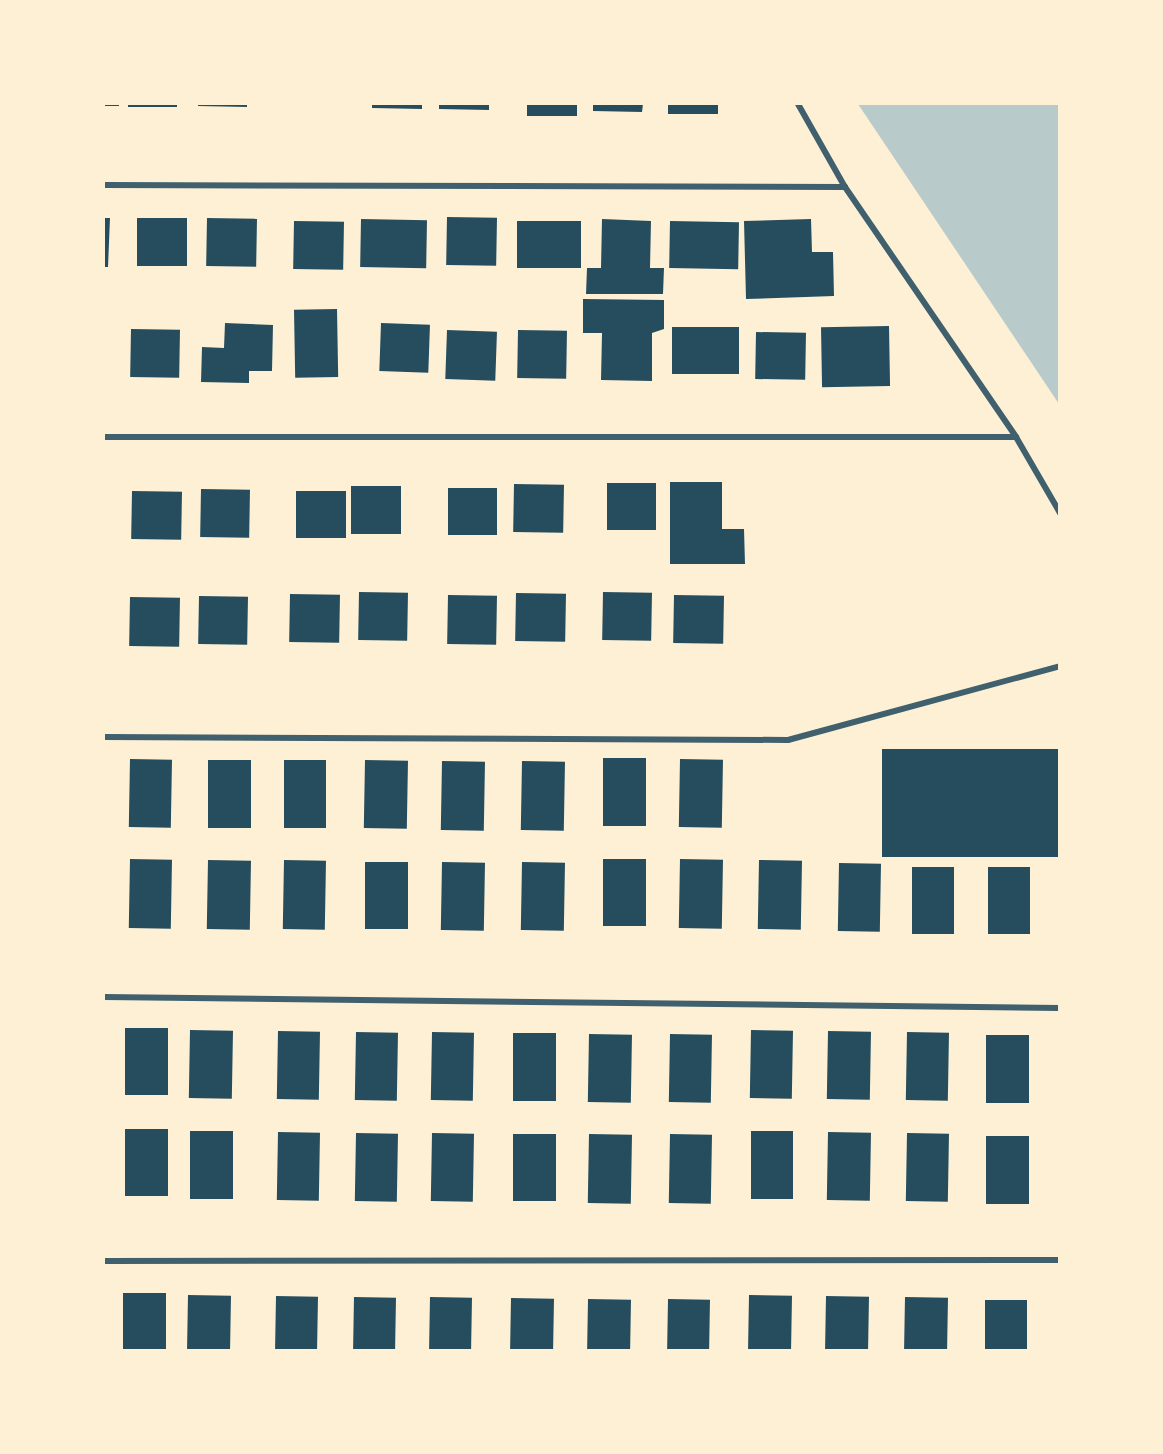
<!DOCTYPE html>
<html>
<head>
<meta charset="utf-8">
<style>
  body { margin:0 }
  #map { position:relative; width:1163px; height:1454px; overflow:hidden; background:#fdf0d5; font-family:Lato,sans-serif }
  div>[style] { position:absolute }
  .green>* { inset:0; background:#b9caca }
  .building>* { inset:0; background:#264d5e; transform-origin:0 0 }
  .minor>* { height:6px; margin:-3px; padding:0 3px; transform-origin:3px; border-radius:3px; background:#3f606c }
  span { translate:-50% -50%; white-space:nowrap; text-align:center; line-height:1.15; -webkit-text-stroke:4.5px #fdf0d5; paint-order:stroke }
  .frame { position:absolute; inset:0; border:105px solid #fdf0d5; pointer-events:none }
</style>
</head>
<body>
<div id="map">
  <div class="green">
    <div style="clip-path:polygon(858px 104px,1059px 104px,1059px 404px)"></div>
  </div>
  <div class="building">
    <div style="left:104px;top:104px;width:15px;height:2px"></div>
    <div style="left:128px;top:104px;width:49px;height:3px"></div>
    <div style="clip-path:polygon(198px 104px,247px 104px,247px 107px,198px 106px)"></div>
    <div style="clip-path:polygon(372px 104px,422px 104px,422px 109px,372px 108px)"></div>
    <div style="clip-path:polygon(439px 104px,489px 104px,489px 110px,439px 109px)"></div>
    <div style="left:527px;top:104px;width:50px;height:12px"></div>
    <div style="clip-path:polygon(593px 104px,643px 104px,642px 112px,593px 111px)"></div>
    <div style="left:668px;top:104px;width:50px;height:10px"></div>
    <div style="left:447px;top:217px;width:50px;height:48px;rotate:1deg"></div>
    <div style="clip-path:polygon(104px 218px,110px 218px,108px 267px,104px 267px)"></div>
    <div style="left:137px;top:218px;width:50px;height:48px"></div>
    <div style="left:207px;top:218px;width:50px;height:48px;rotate:1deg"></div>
    <div style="left:361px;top:219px;width:66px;height:48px;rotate:1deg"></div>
    <div style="clip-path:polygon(602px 219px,651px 221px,650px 268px,664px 268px,663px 294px,586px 294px,587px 268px,601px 268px)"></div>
    <div style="clip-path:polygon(811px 219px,812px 252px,833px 252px,834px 296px,746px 299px,744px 221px)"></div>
    <div style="left:294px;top:221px;width:50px;height:48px;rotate:1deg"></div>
    <div style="left:517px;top:221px;width:64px;height:47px"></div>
    <div style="left:670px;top:221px;width:69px;height:47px;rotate:1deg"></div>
    <div style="clip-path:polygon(583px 299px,664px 300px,664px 329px,652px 333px,652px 381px,601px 380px,602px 333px,583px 333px)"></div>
    <div style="left:337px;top:309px;width:68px;height:43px;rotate:89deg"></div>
    <div style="clip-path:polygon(225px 323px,273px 325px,272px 371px,249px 371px,249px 383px,201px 382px,202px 347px,224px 348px)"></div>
    <div style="left:381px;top:323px;width:49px;height:48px;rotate:2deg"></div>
    <div style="left:889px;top:326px;width:60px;height:68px;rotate:89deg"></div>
    <div style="left:672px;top:327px;width:67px;height:47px"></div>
    <div style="left:131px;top:329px;width:49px;height:48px;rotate:1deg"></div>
    <div style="left:447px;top:330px;width:50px;height:49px;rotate:2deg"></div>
    <div style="left:518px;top:330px;width:49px;height:48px;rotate:1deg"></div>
    <div style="left:756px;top:332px;width:50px;height:47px;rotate:1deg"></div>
    <div style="clip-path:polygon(670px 482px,722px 482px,722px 529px,744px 529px,745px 564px,670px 564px)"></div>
    <div style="left:607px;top:483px;width:49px;height:47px"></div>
    <div style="left:514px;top:484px;width:50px;height:48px;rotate:1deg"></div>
    <div style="left:351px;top:486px;width:50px;height:48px"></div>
    <div style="left:448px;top:488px;width:49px;height:47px"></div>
    <div style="left:201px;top:489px;width:49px;height:48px;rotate:1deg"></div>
    <div style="left:132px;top:491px;width:50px;height:48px;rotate:1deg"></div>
    <div style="left:296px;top:491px;width:50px;height:47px"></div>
    <div style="left:359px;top:592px;width:49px;height:48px;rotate:1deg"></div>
    <div style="left:603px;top:592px;width:49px;height:48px;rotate:1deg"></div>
    <div style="left:516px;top:593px;width:50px;height:48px;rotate:1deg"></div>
    <div style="left:290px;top:594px;width:50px;height:48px;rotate:1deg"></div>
    <div style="left:448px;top:595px;width:49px;height:49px;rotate:1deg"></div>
    <div style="left:674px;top:595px;width:50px;height:48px;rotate:1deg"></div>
    <div style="left:199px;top:596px;width:49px;height:48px;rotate:1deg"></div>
    <div style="left:130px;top:597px;width:50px;height:49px;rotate:1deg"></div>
    <div style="left:882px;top:749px;width:178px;height:108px"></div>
    <div style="left:603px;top:758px;width:43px;height:68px"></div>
    <div style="left:130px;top:759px;width:42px;height:68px;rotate:1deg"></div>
    <div style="left:680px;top:759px;width:43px;height:68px;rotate:1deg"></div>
    <div style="left:208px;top:760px;width:43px;height:68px"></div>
    <div style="left:284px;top:760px;width:42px;height:68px"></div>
    <div style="left:365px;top:760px;width:43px;height:68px;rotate:1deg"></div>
    <div style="left:442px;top:761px;width:43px;height:69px;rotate:1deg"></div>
    <div style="left:522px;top:761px;width:43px;height:69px;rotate:1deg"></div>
    <div style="left:130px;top:859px;width:42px;height:69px;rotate:1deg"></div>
    <div style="left:603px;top:859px;width:43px;height:67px"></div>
    <div style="left:680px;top:859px;width:43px;height:69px;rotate:1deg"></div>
    <div style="left:208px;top:860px;width:43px;height:69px;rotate:1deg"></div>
    <div style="left:284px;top:860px;width:42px;height:69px;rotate:1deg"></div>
    <div style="left:759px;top:860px;width:43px;height:69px;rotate:1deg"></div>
    <div style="left:365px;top:862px;width:43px;height:67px"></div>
    <div style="left:442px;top:862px;width:43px;height:68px;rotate:1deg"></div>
    <div style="left:522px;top:862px;width:43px;height:68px;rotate:1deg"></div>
    <div style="left:839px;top:863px;width:42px;height:68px;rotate:1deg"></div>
    <div style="left:912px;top:867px;width:42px;height:67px"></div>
    <div style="left:988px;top:867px;width:42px;height:67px"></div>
    <div style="left:125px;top:1028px;width:43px;height:67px"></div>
    <div style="left:190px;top:1030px;width:43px;height:68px;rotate:1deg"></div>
    <div style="left:751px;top:1030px;width:42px;height:68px;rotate:1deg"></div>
    <div style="left:278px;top:1031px;width:42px;height:68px;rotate:1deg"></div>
    <div style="left:828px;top:1031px;width:43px;height:68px;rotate:1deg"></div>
    <div style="left:356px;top:1032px;width:42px;height:68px;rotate:1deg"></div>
    <div style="left:432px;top:1032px;width:42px;height:68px;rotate:1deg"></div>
    <div style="left:907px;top:1032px;width:42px;height:68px;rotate:1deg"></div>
    <div style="left:513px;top:1033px;width:43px;height:68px"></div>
    <div style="left:589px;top:1034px;width:43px;height:68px;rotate:1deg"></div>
    <div style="left:670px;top:1034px;width:42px;height:68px;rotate:1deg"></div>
    <div style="left:986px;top:1035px;width:43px;height:68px"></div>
    <div style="left:125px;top:1129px;width:43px;height:67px"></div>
    <div style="left:190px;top:1131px;width:43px;height:68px"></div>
    <div style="left:751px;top:1131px;width:42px;height:68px"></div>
    <div style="left:278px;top:1132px;width:42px;height:68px;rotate:1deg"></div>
    <div style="left:828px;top:1132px;width:43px;height:68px;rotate:1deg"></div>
    <div style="left:356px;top:1133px;width:42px;height:68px;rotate:1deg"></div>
    <div style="left:432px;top:1133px;width:42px;height:68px;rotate:1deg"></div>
    <div style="left:907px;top:1133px;width:42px;height:68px;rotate:1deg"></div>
    <div style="left:513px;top:1134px;width:43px;height:67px"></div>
    <div style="left:589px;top:1134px;width:43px;height:69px;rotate:1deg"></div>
    <div style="left:670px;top:1134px;width:42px;height:69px;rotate:1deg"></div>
    <div style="left:986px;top:1136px;width:43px;height:68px"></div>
    <div style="left:123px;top:1293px;width:43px;height:57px"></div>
    <div style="left:188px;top:1295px;width:43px;height:55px;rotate:1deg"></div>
    <div style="left:749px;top:1295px;width:43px;height:55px;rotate:1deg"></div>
    <div style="left:276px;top:1296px;width:42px;height:54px;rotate:1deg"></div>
    <div style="left:826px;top:1296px;width:43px;height:54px;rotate:1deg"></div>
    <div style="left:354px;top:1297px;width:42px;height:53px;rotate:1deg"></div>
    <div style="left:430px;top:1297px;width:42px;height:53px;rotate:1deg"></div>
    <div style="left:905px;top:1297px;width:43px;height:53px;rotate:1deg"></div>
    <div style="left:511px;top:1298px;width:43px;height:52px;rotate:1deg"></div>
    <div style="left:588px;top:1299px;width:43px;height:51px;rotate:1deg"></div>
    <div style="left:668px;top:1299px;width:42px;height:51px;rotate:1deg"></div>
    <div style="left:985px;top:1300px;width:42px;height:50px"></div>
  </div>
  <div class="minor">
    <div style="left:798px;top:104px;width:95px;rotate:60.5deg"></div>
    <div style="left:845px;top:187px;width:303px;rotate:55.6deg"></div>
    <div style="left:1016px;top:437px;width:88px;rotate:59.9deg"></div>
    <div style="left:104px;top:185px;width:741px;rotate:0.15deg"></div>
    <div style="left:104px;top:437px;width:912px"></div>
    <div style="left:104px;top:737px;width:684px;rotate:0.25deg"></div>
    <div style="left:788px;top:740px;width:282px;rotate:-15.2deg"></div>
    <div style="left:104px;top:997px;width:956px;rotate:0.66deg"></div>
    <div style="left:104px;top:1261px;width:956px;rotate:-0.06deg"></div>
  </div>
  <div class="frame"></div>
</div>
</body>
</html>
